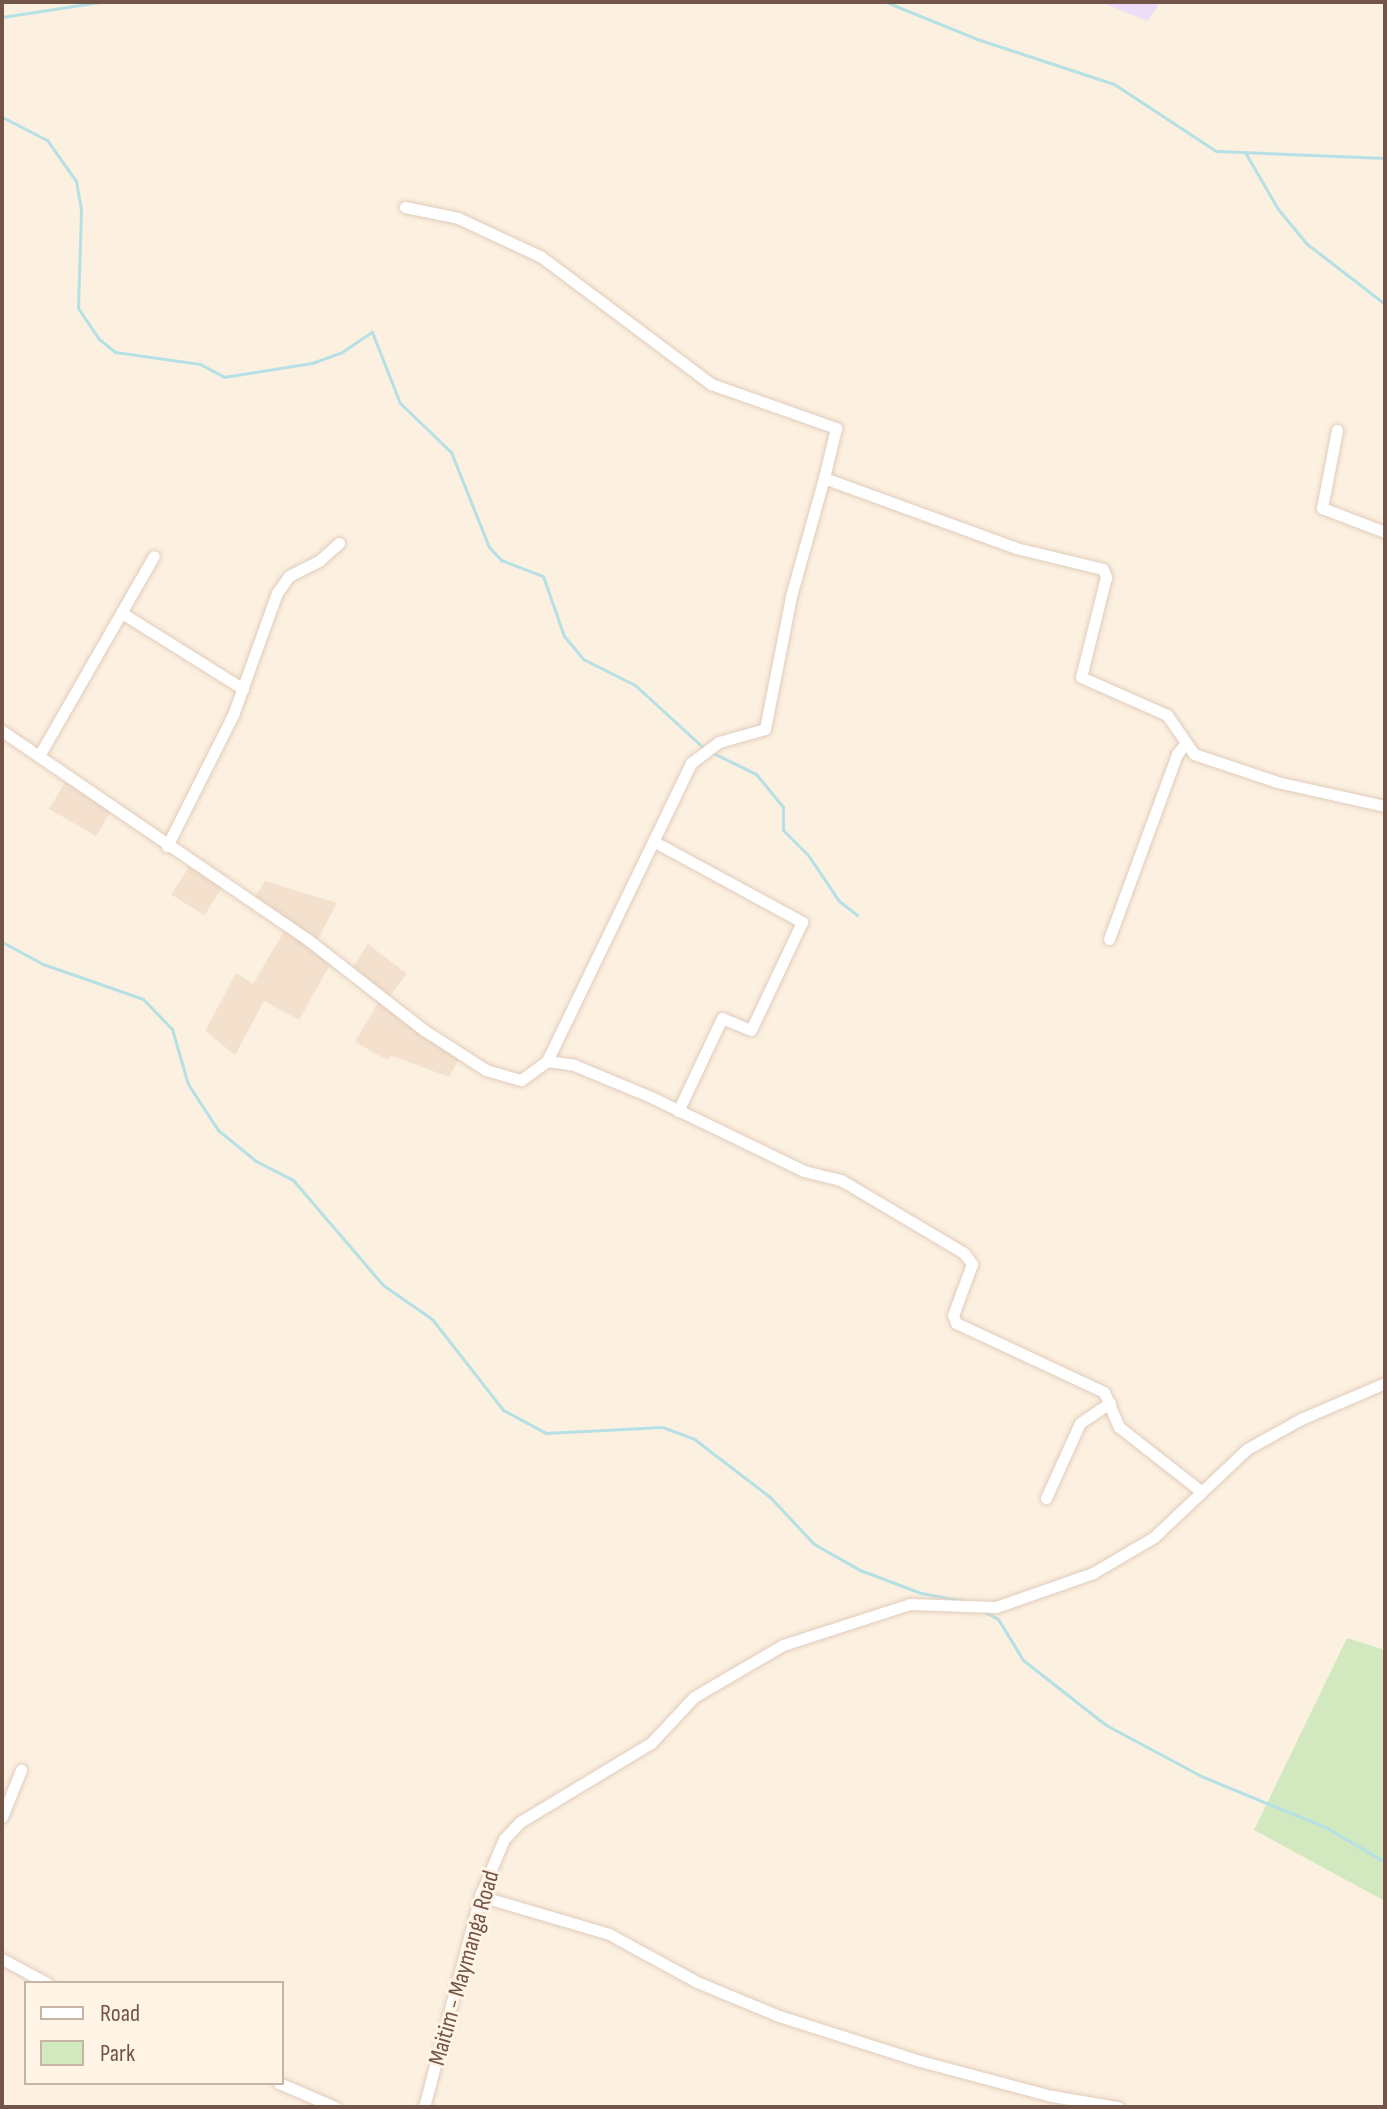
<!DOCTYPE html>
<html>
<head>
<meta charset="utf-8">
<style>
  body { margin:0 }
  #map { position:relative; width:1387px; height:2109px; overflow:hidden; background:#fcf0e0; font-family:"Sofia Sans Condensed",sans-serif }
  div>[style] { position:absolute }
  .residential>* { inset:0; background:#f3e1ce; transform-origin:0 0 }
  .education>* { inset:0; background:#edddf8 }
  .green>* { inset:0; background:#d2e9bf }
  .stream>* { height:3px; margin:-1.5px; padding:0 1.5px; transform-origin:1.5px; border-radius:1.5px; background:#b5e0e5 }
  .roads { filter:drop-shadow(0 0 2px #e0ccbc) drop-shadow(0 0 2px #e0ccbc) }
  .minor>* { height:11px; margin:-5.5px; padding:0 5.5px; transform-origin:5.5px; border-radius:5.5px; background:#fff }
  span { translate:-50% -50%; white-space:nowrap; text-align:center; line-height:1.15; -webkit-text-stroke:6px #fff4e6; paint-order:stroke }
  .street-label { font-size:24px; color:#725548 }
  .frame { position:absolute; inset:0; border:4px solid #725548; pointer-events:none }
  .legend { position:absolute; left:24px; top:1981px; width:260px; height:104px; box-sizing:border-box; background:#fff4e6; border:2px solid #c7b4a7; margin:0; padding:10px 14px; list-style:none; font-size:24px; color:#725548 }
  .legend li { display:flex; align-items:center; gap:16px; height:40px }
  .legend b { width:40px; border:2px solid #c7b4a7 }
</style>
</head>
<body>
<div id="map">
  <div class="residential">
    <div style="clip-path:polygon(67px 779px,111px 811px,96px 836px,49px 809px)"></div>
    <div style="left:190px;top:865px;width:39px;height:35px;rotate:32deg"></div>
    <div style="clip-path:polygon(265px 881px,337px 903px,318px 939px,255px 897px)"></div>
    <div style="clip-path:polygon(286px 928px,332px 961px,299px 1020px,264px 1001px,235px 1055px,205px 1031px,236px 973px,253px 984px)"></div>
    <div style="clip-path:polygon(368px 944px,407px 974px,388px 998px,354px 966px)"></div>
    <div style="clip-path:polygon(379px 1001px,459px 1059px,449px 1077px,392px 1056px,387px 1060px,355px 1042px)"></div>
  </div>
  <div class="education">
    <div style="clip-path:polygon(1100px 2px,1160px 2px,1148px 21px)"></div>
  </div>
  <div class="green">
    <div style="clip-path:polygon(1347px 1638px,1385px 1650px,1385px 1901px,1254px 1830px)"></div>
  </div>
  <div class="stream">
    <div style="left:886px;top:2px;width:98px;rotate:22.1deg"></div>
    <div style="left:977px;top:39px;width:144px;rotate:18.2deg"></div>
    <div style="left:1114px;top:84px;width:122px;rotate:33.3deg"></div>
    <div style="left:1216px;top:151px;width:169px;rotate:2.4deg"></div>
    <div style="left:2px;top:17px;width:99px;rotate:-8.7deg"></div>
    <div style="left:2px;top:117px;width:51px;rotate:27.1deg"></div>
    <div style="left:47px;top:140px;width:50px;rotate:54.7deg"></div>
    <div style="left:76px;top:181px;width:28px;rotate:80deg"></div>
    <div style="left:81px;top:209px;width:99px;rotate:91.7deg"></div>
    <div style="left:78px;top:308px;width:37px;rotate:56deg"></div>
    <div style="left:99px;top:339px;width:21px;rotate:39deg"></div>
    <div style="left:115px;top:352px;width:86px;rotate:8deg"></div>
    <div style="left:200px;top:364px;width:27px;rotate:28deg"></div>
    <div style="left:224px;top:377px;width:89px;rotate:-9deg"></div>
    <div style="left:312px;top:363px;width:32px;rotate:-20deg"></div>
    <div style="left:342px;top:352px;width:36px;rotate:-34deg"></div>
    <div style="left:372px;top:332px;width:76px;rotate:68.5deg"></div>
    <div style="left:400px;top:403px;width:71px;rotate:43.9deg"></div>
    <div style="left:451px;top:452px;width:102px;rotate:68.2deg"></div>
    <div style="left:489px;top:547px;width:18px;rotate:47deg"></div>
    <div style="left:501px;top:560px;width:45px;rotate:20.9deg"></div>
    <div style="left:543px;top:576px;width:64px;rotate:70.7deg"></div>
    <div style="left:564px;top:636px;width:30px;rotate:50deg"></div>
    <div style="left:583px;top:659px;width:58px;rotate:26.6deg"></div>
    <div style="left:635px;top:685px;width:96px;rotate:42.5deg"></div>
    <div style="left:1246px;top:154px;width:64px;rotate:59.8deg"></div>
    <div style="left:1278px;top:209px;width:45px;rotate:50.4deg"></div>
    <div style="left:1307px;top:244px;width:98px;rotate:37.6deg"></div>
    <div style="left:713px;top:753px;width:48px;rotate:26deg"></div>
    <div style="left:756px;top:774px;width:43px;rotate:50.7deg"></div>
    <div style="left:783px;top:807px;width:23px;rotate:90deg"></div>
    <div style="left:783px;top:830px;width:35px;rotate:45deg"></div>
    <div style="left:808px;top:855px;width:55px;rotate:56deg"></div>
    <div style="left:839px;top:901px;width:23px;rotate:38deg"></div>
    <div style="left:2px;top:942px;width:47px;rotate:28.2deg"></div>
    <div style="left:43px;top:964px;width:106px;rotate:19.3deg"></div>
    <div style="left:143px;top:999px;width:42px;rotate:46deg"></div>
    <div style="left:172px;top:1029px;width:57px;rotate:73.8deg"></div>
    <div style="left:188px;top:1084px;width:55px;rotate:56.9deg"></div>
    <div style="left:218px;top:1130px;width:49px;rotate:39.2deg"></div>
    <div style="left:256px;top:1161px;width:42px;rotate:27.2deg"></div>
    <div style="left:293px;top:1180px;width:138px;rotate:49.4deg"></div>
    <div style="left:383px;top:1285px;width:60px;rotate:34.8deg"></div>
    <div style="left:432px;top:1319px;width:115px;rotate:52deg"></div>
    <div style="left:503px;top:1410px;width:49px;rotate:28.1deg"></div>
    <div style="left:546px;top:1433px;width:116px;rotate:-3deg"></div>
    <div style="left:662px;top:1427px;width:33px;rotate:20deg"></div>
    <div style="left:693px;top:1438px;width:97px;rotate:37.5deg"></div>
    <div style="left:770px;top:1497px;width:64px;rotate:46.9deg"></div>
    <div style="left:814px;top:1544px;width:53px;rotate:29.5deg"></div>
    <div style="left:860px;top:1570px;width:65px;rotate:20.7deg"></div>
    <div style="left:921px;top:1593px;width:44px;rotate:10.5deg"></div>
    <div style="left:981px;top:1610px;width:19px;rotate:28deg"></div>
    <div style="left:998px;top:1619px;width:48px;rotate:58.6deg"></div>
    <div style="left:1023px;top:1660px;width:105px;rotate:38.1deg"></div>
    <div style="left:1106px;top:1725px;width:108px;rotate:28.2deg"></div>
    <div style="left:1201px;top:1776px;width:136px;rotate:22.4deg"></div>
    <div style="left:1327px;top:1828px;width:67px;rotate:30.4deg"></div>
  </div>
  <div class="roads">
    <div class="minor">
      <div style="left:405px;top:207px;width:54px;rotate:11.7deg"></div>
      <div style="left:458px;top:218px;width:90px;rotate:24.9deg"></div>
      <div style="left:540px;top:256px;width:214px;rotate:36.8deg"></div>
      <div style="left:711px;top:384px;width:133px;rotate:19.4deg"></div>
      <div style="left:836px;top:428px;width:51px;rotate:103.5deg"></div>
      <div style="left:824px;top:478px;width:204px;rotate:20deg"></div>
      <div style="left:1016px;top:548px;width:89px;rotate:13.6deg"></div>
      <div style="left:1103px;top:569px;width:9px;rotate:69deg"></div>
      <div style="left:1106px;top:577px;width:103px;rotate:104deg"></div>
      <div style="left:1081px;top:677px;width:94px;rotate:23.8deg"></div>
      <div style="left:1167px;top:715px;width:47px;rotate:55.3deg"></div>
      <div style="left:1194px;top:754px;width:88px;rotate:18.6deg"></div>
      <div style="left:1277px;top:782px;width:111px;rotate:12.5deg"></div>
      <div style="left:1337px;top:430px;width:79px;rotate:100.9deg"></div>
      <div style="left:1322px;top:508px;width:67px;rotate:20.9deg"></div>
      <div style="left:122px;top:613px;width:143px;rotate:32.1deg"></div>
      <div style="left:2px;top:731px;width:369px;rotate:34.3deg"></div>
      <div style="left:307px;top:939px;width:148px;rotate:37.9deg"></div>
      <div style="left:424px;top:1030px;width:74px;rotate:32.8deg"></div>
      <div style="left:486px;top:1070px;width:36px;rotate:16deg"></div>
      <div style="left:521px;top:1080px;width:32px;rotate:-36deg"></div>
      <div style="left:547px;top:1061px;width:331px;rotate:-64.2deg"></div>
      <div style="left:691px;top:763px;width:35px;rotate:-37deg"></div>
      <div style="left:719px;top:742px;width:48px;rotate:-15.8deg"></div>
      <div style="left:765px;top:729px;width:136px;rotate:-78.9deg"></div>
      <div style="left:791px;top:596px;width:123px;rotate:-74.4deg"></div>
      <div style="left:40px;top:754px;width:228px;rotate:-60.1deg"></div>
      <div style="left:653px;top:841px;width:170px;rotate:28.5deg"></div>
      <div style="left:802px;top:922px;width:119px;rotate:115.3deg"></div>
      <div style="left:751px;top:1030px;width:31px;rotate:-158deg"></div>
      <div style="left:722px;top:1018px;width:103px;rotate:115.3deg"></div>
      <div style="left:167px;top:846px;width:147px;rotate:-63.3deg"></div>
      <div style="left:233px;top:715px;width:130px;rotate:-70.2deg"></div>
      <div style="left:277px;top:593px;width:21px;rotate:-55deg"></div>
      <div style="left:289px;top:576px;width:34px;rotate:-27deg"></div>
      <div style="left:319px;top:561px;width:27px;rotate:-42deg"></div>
      <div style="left:1109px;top:939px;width:197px;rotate:-69.8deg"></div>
      <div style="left:1177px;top:754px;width:13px;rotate:-51deg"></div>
      <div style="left:547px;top:1061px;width:27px;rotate:8deg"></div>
      <div style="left:574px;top:1065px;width:83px;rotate:22.6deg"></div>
      <div style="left:651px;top:1097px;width:170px;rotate:25.8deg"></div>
      <div style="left:804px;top:1171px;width:38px;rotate:14deg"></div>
      <div style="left:841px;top:1180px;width:143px;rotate:30.7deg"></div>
      <div style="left:964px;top:1253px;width:14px;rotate:54deg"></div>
      <div style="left:972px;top:1264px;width:54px;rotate:110.4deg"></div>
      <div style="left:953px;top:1315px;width:9px;rotate:69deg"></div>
      <div style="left:956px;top:1323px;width:163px;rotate:25deg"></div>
      <div style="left:1104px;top:1392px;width:38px;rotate:67deg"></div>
      <div style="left:1119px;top:1427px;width:105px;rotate:38.1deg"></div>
      <div style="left:1046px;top:1498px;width:82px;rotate:-65.6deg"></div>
      <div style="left:1080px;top:1423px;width:36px;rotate:-34deg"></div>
      <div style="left:2px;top:1817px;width:51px;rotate:-68deg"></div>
      <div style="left:480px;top:1896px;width:134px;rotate:16.4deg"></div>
      <div style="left:609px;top:1934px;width:100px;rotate:28.6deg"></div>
      <div style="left:697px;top:1982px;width:89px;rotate:22.5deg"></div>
      <div style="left:779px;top:2016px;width:148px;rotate:17.7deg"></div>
      <div style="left:920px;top:2061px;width:137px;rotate:14.9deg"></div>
      <div style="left:1052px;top:2096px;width:67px;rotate:9.5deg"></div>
      <div style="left:2px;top:1959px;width:51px;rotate:28.1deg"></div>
      <div style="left:279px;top:2083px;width:61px;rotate:23.2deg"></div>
      <div style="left:424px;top:2107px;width:218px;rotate:-75.1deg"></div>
      <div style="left:480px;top:1896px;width:62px;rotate:-67.2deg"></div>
      <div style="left:504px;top:1839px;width:23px;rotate:-47deg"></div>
      <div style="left:520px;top:1822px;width:153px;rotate:-31.1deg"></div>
      <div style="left:651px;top:1743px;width:63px;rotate:-46.9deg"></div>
      <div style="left:694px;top:1697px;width:103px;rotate:-30.3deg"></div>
      <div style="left:783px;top:1645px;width:133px;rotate:-17.9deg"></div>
      <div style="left:910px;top:1604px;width:86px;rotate:2deg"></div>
      <div style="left:996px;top:1607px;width:103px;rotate:-19.3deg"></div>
      <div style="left:1093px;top:1573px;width:71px;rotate:-30.5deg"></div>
      <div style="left:1154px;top:1537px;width:128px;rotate:-43.4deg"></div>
      <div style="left:1247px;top:1449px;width:62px;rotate:-29.1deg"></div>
      <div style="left:1301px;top:1419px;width:91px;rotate:-23.2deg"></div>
    </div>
  </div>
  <div class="street-label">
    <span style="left:464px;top:1968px;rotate:-74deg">Maitim - Maymanga Road</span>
  </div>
  <div class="frame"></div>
  <ul class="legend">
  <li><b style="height:10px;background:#fff"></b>Road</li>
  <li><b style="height:22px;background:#d2e9bf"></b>Park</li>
  </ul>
</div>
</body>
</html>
